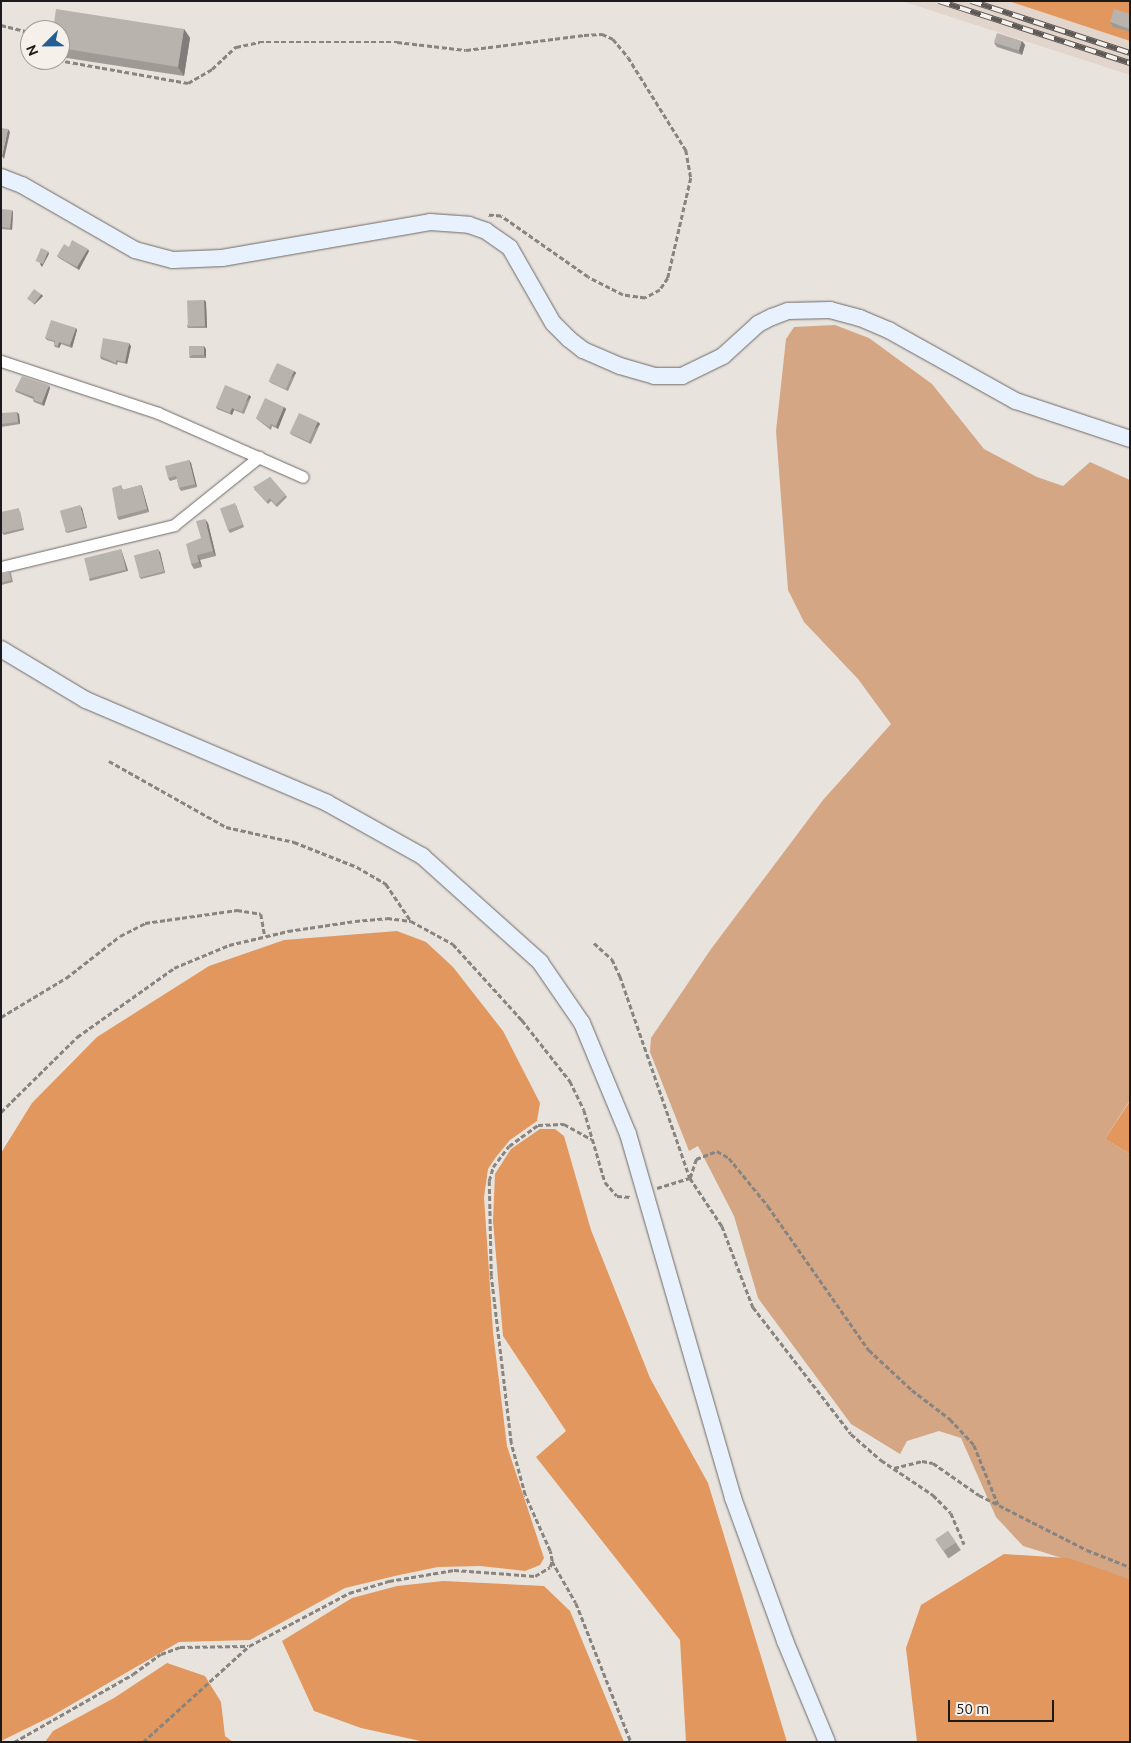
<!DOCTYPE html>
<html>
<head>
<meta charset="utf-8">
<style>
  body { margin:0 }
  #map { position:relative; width:1131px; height:1743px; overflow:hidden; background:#e9e3de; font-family:Ubuntu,sans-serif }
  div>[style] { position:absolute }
  .built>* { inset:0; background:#e2d5cc }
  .green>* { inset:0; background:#d4a684 }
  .forest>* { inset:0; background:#e1975e }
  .path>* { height:2.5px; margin-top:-1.25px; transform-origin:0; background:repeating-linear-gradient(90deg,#888480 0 5px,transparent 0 7.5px) }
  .roads { filter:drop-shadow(0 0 1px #6e6965) drop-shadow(0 0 1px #6e6965) }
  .street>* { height:11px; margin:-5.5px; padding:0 5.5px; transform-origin:5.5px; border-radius:5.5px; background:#fff }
  .secondary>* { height:16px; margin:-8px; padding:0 8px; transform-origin:8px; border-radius:8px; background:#e8f2fe }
  .rail>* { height:5.5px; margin-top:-2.75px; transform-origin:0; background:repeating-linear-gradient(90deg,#f6f0eb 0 11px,#5d5956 0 22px); box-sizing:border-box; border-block:1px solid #5d5956 }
  .wall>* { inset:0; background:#9f9a96; transform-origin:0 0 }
  .shaded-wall>* { inset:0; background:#827d7a; transform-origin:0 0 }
  .building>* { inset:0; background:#b9b3ae; transform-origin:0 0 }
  span { translate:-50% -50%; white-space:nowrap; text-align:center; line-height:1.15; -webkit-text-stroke:4px #f6f0eb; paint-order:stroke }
  .frame { position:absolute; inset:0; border:2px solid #1d1b19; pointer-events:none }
  .north { position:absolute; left:20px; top:20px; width:50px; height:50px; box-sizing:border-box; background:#f6f0eb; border:1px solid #9f9b97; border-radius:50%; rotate:247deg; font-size:14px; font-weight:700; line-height:20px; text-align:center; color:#1d1b19 }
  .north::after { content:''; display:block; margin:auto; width:18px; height:22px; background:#225d94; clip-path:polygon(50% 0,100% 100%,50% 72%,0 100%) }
  .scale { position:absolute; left:948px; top:1700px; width:106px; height:22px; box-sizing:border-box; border:2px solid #1d1b19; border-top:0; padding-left:6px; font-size:15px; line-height:18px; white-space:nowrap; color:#1d1b19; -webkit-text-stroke:4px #f6f0eb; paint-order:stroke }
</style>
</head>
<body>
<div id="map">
  <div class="built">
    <div style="clip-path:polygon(902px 1px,1008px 1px,1130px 41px,1130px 75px)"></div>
  </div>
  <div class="green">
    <div style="clip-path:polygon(835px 325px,869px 338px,932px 384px,984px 449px,1037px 477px,1063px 486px,1090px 462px,1130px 480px,1130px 1100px,1105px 1139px,1130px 1154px,1130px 1579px,1023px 1546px,996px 1517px,961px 1438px,939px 1431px,907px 1441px,900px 1454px,851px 1424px,758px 1298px,734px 1216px,698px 1146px,689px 1151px,650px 1052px,651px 1038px,711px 949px,823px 800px,891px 724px,858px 679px,804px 622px,788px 590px,776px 431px,786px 339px,794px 327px)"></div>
  </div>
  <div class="forest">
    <div style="clip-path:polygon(1008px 1px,1130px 1px,1130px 41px)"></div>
    <div style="clip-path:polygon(397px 931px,426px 942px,453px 967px,503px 1031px,540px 1103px,537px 1121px,510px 1140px,496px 1157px,488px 1169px,484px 1197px,493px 1332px,507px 1446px,544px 1558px,540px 1565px,525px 1571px,480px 1566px,438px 1567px,399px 1575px,345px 1588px,250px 1640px,179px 1642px,50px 1717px,1px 1741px,1px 1153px,32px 1103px,97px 1037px,209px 966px,284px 940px)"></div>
    <div style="clip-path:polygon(1130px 1101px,1130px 1154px,1105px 1139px)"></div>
    <div style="clip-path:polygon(540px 1129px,555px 1129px,564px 1136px,591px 1230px,650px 1378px,708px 1483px,787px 1742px,686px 1742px,680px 1640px,536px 1457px,566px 1431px,503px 1336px,493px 1221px,495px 1174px,511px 1149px)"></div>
    <div style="clip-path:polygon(1004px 1554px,1068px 1558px,1130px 1579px,1130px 1742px,917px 1742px,906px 1648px,921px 1605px)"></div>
    <div style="clip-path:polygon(443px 1581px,544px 1586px,570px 1611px,624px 1742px,425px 1742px,361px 1728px,314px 1711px,282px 1641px,352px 1598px,397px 1586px)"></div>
    <div style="clip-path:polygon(167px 1663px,205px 1676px,221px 1702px,225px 1736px,233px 1742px,45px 1742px,53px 1731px,114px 1698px)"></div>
  </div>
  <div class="path">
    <div style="left:1px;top:25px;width:30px;rotate:14deg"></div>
    <div style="left:58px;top:60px;width:132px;rotate:10deg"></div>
    <div style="left:188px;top:83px;width:28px;rotate:-30deg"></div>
    <div style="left:212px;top:69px;width:33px;rotate:-43deg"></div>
    <div style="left:236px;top:47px;width:24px;rotate:-12deg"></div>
    <div style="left:259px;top:42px;width:138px"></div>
    <div style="left:397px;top:42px;width:69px;rotate:6.6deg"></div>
    <div style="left:466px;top:50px;width:119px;rotate:-7.2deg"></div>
    <div style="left:584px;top:35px;width:18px;rotate:-3deg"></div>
    <div style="left:602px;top:34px;width:12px;rotate:24deg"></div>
    <div style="left:613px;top:39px;width:23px;rotate:50deg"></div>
    <div style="left:628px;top:57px;width:110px;rotate:58.1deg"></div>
    <div style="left:686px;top:150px;width:28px;rotate:80deg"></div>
    <div style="left:691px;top:178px;width:103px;rotate:103deg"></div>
    <div style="left:668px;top:278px;width:14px;rotate:124deg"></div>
    <div style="left:660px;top:290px;width:17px;rotate:152deg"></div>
    <div style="left:645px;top:298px;width:22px;rotate:-172deg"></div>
    <div style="left:623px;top:295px;width:39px;rotate:-153deg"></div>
    <div style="left:588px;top:277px;width:106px;rotate:-145deg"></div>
    <div style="left:501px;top:216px;width:14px;rotate:-176deg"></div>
    <div style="left:109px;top:761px;width:134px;rotate:29.4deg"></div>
    <div style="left:226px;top:827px;width:70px;rotate:12.4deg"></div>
    <div style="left:294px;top:842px;width:68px;rotate:21.6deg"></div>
    <div style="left:357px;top:867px;width:34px;rotate:30deg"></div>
    <div style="left:386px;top:884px;width:45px;rotate:56deg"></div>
    <div style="left:594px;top:943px;width:24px;rotate:42deg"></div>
    <div style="left:612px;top:959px;width:19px;rotate:65deg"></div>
    <div style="left:620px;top:976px;width:214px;rotate:70.9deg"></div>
    <div style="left:690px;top:1178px;width:20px;rotate:-72deg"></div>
    <div style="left:696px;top:1159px;width:22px;rotate:-21deg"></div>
    <div style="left:717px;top:1151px;width:14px;rotate:30deg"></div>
    <div style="left:729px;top:1158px;width:62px;rotate:50.9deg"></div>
    <div style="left:768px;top:1206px;width:176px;rotate:55deg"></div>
    <div style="left:869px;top:1350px;width:59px;rotate:42.9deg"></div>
    <div style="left:912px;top:1390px;width:48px;rotate:37.3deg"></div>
    <div style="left:950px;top:1419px;width:35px;rotate:47deg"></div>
    <div style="left:974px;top:1445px;width:64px;rotate:67.9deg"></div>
    <div style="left:1px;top:1017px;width:76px;rotate:-31deg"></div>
    <div style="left:66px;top:978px;width:68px;rotate:-37.9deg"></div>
    <div style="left:120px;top:936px;width:28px;rotate:-27deg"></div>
    <div style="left:145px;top:923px;width:93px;rotate:-8deg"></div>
    <div style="left:237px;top:910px;width:24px;rotate:9deg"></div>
    <div style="left:261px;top:914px;width:22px;rotate:80deg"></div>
    <div style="left:1px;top:1112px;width:107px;rotate:-44.6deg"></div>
    <div style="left:77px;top:1037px;width:119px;rotate:-35.4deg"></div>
    <div style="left:174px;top:968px;width:60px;rotate:-22.7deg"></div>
    <div style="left:229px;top:945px;width:61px;rotate:-13.3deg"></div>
    <div style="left:288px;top:931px;width:68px;rotate:-8.5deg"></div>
    <div style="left:355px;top:921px;width:32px;rotate:-5deg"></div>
    <div style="left:387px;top:918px;width:24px;rotate:7deg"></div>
    <div style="left:411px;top:921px;width:48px;rotate:28.7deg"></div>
    <div style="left:453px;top:944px;width:103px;rotate:47.8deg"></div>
    <div style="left:522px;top:1020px;width:78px;rotate:51.8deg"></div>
    <div style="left:570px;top:1081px;width:32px;rotate:64deg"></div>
    <div style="left:584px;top:1110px;width:75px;rotate:73.7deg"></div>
    <div style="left:605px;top:1182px;width:18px;rotate:49deg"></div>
    <div style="left:617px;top:1196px;width:14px;rotate:4deg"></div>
    <div style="left:657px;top:1188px;width:34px;rotate:-17deg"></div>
    <div style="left:690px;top:1178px;width:58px;rotate:56.3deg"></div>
    <div style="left:722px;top:1226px;width:87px;rotate:69.1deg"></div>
    <div style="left:753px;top:1307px;width:160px;rotate:52.3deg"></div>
    <div style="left:851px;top:1434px;width:40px;rotate:41deg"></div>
    <div style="left:881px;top:1460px;width:63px;rotate:33.9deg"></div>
    <div style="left:933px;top:1495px;width:25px;rotate:45deg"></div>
    <div style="left:951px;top:1513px;width:34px;rotate:67deg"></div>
    <div style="left:894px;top:1468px;width:29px;rotate:-14deg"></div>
    <div style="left:922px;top:1461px;width:11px;rotate:10deg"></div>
    <div style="left:933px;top:1463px;width:56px;rotate:34.8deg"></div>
    <div style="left:979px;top:1495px;width:121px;rotate:27deg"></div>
    <div style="left:1087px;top:1550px;width:46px;rotate:21.6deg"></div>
    <div style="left:552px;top:1561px;width:48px;rotate:60.3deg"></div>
    <div style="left:576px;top:1603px;width:149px;rotate:68.4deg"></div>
    <div style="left:14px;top:1742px;width:137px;rotate:-29.7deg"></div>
    <div style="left:133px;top:1674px;width:34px;rotate:-36deg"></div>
    <div style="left:161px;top:1654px;width:20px;rotate:-20deg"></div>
    <div style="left:180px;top:1647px;width:68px;rotate:-0.8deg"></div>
    <div style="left:143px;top:1742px;width:143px;rotate:-42.2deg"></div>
    <div style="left:249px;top:1646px;width:113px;rotate:-27.9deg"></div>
    <div style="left:349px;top:1593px;width:42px;rotate:-16.7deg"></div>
    <div style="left:389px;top:1581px;width:66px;rotate:-9.6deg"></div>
    <div style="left:454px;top:1570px;width:81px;rotate:4.2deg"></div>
    <div style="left:535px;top:1576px;width:17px;rotate:-31deg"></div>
    <div style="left:550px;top:1567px;width:6px;rotate:-72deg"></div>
    <div style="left:552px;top:1561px;width:10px;rotate:-101deg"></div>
    <div style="left:550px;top:1551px;width:61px;rotate:-114.1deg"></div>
    <div style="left:525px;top:1495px;width:54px;rotate:-105.1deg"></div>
    <div style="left:511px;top:1443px;width:168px;rotate:-96.8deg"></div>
    <div style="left:491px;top:1276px;width:95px;rotate:-91.2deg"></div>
    <div style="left:489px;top:1181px;width:15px;rotate:-74deg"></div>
    <div style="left:493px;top:1167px;width:26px;rotate:-53deg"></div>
    <div style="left:509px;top:1146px;width:36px;rotate:-36deg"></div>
    <div style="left:538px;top:1125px;width:26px;rotate:-2deg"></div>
    <div style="left:564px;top:1124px;width:31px;rotate:29deg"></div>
  </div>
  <div class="roads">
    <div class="street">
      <div style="left:1px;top:361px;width:165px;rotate:18.3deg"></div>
      <div style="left:158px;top:413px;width:158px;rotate:23.8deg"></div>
      <div style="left:1px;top:567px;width:178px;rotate:-13.6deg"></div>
      <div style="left:174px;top:525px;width:109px;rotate:-38.7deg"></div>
    </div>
    <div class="secondary">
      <div style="left:1px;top:177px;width:22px;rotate:21deg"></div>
      <div style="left:22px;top:185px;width:130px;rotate:29.9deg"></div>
      <div style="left:135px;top:250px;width:39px;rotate:15deg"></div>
      <div style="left:173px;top:260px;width:49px;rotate:-2.3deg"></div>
      <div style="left:222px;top:258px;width:211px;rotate:-9.8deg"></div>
      <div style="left:430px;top:222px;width:39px;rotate:4deg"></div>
      <div style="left:469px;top:225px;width:18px;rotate:19deg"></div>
      <div style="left:486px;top:231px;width:29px;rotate:35deg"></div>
      <div style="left:510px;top:248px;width:86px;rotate:60.2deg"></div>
      <div style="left:553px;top:323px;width:23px;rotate:45deg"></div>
      <div style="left:569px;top:339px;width:18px;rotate:38deg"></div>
      <div style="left:583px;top:350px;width:40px;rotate:23.4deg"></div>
      <div style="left:620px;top:366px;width:35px;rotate:16deg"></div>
      <div style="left:654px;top:376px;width:28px"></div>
      <div style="left:682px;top:376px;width:46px;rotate:-26deg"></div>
      <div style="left:723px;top:356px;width:47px;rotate:-42.4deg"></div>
      <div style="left:758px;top:324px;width:16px;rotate:-27deg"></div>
      <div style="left:772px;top:317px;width:17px;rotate:-21deg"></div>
      <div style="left:788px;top:311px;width:42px;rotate:-1.4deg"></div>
      <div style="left:830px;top:310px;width:31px;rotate:15deg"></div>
      <div style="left:860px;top:318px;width:33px;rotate:23deg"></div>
      <div style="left:890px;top:331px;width:144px;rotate:29.1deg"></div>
      <div style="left:1016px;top:401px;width:120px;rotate:18.4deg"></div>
      <div style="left:1px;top:649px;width:99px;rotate:31deg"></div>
      <div style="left:86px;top:700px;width:262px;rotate:23.1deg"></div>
      <div style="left:327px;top:803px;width:109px;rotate:29.2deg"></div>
      <div style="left:422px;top:856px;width:159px;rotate:41.9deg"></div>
      <div style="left:540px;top:962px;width:74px;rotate:55.5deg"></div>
      <div style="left:582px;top:1023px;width:120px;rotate:67.5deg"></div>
      <div style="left:628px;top:1134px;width:379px;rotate:73.9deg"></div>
      <div style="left:733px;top:1498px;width:152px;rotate:70deg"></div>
      <div style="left:785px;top:1641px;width:109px;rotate:67.4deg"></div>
    </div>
  </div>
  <div class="rail">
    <div style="left:939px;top:1px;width:201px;rotate:18deg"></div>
    <div style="left:971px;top:1px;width:167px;rotate:18.1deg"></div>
  </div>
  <div class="wall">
    <div style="clip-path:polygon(1130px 14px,1130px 32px,1113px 27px,1110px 22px)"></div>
    <div style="clip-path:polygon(184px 29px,190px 38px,184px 76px,60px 57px,60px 30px)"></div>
    <div style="clip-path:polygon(1022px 41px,1025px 45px,1022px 55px,997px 47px,994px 43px)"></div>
    <div style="clip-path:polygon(1px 209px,13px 212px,12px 230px,1px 229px)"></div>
    <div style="clip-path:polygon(69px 247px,89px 251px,79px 270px,59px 258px,57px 256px)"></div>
    <div style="clip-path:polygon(204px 300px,206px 302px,207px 328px,188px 328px,187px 326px)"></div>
    <div style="clip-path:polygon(76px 328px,77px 330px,72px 348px,61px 344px,59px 348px,55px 347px,54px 345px,54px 342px,47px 340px,45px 338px)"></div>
    <div style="clip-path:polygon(131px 346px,127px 364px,118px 362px,117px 365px,101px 359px,100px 356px)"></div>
    <div style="clip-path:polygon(206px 349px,206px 358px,190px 358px,189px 356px)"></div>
    <div style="clip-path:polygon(294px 371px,296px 373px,288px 391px,271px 383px,269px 381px)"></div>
    <div style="clip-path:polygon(50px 388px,44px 406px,34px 402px,33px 400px,33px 399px,16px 392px,15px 390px)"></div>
    <div style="clip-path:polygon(249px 395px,251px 397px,244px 414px,234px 410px,232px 415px,217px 409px,216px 407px)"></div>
    <div style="clip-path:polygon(284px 407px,286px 409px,278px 429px,272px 426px,271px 430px,258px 420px,256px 418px)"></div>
    <div style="clip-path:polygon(1px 413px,19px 414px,20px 424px,1px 427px)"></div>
    <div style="clip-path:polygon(318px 422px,320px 424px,311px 444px,292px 435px,290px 433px)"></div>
    <div style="clip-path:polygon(189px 460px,191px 463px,197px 487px,181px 491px,179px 488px,177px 479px,170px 481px,168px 478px)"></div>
    <div style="clip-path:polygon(270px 477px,287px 497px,277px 507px,271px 501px,268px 504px,254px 489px)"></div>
    <div style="clip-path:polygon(121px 485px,123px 490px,141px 485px,142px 487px,149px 512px,119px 520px,117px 517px)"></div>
    <div style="clip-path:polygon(236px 505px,244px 527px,230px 533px,228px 530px)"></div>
    <div style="clip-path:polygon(82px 508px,87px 528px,67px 533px,65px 531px)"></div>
    <div style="clip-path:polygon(20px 511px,24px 530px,4px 535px,2px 533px)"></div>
    <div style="clip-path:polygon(208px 523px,216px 556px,200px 560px,202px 567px,194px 569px,191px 564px)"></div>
    <div style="clip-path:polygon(121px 549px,122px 552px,128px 571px,90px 581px,89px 579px)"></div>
    <div style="clip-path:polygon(160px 552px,165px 573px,141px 579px,139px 576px)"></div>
    <div style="clip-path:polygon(9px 571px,11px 573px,13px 582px,1px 585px,1px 573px)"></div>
    <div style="left:948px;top:1531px;width:23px;height:15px;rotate:56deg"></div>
  </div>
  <div class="shaded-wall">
    <div style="clip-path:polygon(184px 29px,190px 38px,184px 76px,178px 67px)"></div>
    <div style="clip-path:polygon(1022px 41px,1025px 45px,1022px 55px,1019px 51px)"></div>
    <div style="clip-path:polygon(8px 129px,10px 132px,4px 159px,2px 156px)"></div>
    <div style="clip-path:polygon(12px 210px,13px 212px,12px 230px,10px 228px)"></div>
    <div style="clip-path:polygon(88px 249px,89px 251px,79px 270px,77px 267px)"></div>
    <div style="clip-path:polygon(48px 251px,49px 254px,42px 267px,40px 264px)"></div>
    <div style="left:41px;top:294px;width:3px;height:12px;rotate:45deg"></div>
    <div style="clip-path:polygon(204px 300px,206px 302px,207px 328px,205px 326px)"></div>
    <div style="clip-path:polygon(76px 328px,77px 330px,72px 348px,70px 345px)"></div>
    <div style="clip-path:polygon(59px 342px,61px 344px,59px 348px,58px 346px)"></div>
    <div style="clip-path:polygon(129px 343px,131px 346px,127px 364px,125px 362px)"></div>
    <div style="clip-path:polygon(204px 346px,206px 349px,206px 358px,204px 355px)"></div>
    <div style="left:294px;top:371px;width:3px;height:20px;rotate:45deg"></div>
    <div style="clip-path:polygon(49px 385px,50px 388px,44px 406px,42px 403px)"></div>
    <div style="left:249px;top:395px;width:3px;height:18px;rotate:45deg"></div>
    <div style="clip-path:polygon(284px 407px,286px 409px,278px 429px,276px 426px)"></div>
    <div style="clip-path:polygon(232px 408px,234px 410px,232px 415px,230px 413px)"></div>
    <div style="clip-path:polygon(17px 412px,19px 414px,20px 424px,18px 422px)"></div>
    <div style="left:318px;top:422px;width:3px;height:22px;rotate:45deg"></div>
    <div style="clip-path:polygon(189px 460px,191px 463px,197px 487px,195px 484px)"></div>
    <div style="clip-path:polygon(141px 485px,142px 487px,149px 512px,147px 509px)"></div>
    <div style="clip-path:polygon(80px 505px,82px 508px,87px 528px,86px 526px)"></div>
    <div style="clip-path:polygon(205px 519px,208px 523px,216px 556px,213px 551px)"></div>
    <div style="clip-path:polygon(121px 549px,122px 552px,128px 571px,126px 569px)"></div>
    <div style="clip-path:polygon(158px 549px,160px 552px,165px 573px,164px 571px)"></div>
    <div style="clip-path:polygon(197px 555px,200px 560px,202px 567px,199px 562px)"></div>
  </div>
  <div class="building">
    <div style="clip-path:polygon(56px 9px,184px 29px,178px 67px,60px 48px,60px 30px,53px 30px)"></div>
    <div style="clip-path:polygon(1114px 9px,1130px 14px,1130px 29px,1110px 22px)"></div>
    <div style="left:997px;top:33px;width:26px;height:10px;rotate:18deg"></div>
    <div style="clip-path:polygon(1px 128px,8px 129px,2px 156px,1px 156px)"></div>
    <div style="clip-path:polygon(1px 209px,12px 210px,10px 228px,1px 227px)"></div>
    <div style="clip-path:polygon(72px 240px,88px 249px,77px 267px,57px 256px,64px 244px,69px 247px)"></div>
    <div style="left:41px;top:248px;width:8px;height:14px;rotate:23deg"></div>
    <div style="left:34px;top:289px;width:9px;height:12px;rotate:36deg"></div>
    <div style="left:204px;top:300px;width:26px;height:17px;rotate:88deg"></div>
    <div style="clip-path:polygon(51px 320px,76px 328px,70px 345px,59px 342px,58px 346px,54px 345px,55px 341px,45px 338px)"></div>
    <div style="clip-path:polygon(103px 338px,129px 343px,125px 362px,116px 360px,116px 363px,100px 356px)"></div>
    <div style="left:204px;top:346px;width:9px;height:15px;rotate:90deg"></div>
    <div style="left:277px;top:363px;width:19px;height:20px;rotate:25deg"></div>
    <div style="clip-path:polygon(22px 376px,49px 385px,42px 403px,33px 400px,34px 397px,15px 390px)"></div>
    <div style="clip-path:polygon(225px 385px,249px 395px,242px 412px,232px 408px,230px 413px,216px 407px)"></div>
    <div style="clip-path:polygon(265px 398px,284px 407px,276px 426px,271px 424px,269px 427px,256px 418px)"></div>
    <div style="clip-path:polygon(17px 412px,18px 422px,1px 424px,1px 413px)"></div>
    <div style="left:299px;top:413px;width:21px;height:22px;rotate:25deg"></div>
    <div style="clip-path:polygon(189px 460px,195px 484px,179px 488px,176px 476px,168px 478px,165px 466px)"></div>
    <div style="clip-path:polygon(270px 477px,286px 495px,275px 505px,270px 498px,266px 502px,253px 487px)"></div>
    <div style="clip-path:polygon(121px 485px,122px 490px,141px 485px,147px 509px,117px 517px,112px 488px)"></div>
    <div style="left:235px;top:503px;width:23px;height:16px;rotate:70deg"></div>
    <div style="left:80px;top:505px;width:22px;height:21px;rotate:74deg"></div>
    <div style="clip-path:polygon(19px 508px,23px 528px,2px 533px,1px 526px,1px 512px)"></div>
    <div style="clip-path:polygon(205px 519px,213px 551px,197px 555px,199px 562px,191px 564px,186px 544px,201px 538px,196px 521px)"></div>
    <div style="left:121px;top:549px;width:21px;height:38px;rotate:76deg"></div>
    <div style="left:158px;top:549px;width:23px;height:25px;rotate:75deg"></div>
    <div style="clip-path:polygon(9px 571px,11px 580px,1px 583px,1px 573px)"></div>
    <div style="left:948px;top:1531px;width:14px;height:15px;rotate:56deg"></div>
  </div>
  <div class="frame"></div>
  <div class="north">N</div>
  <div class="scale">50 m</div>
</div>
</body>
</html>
